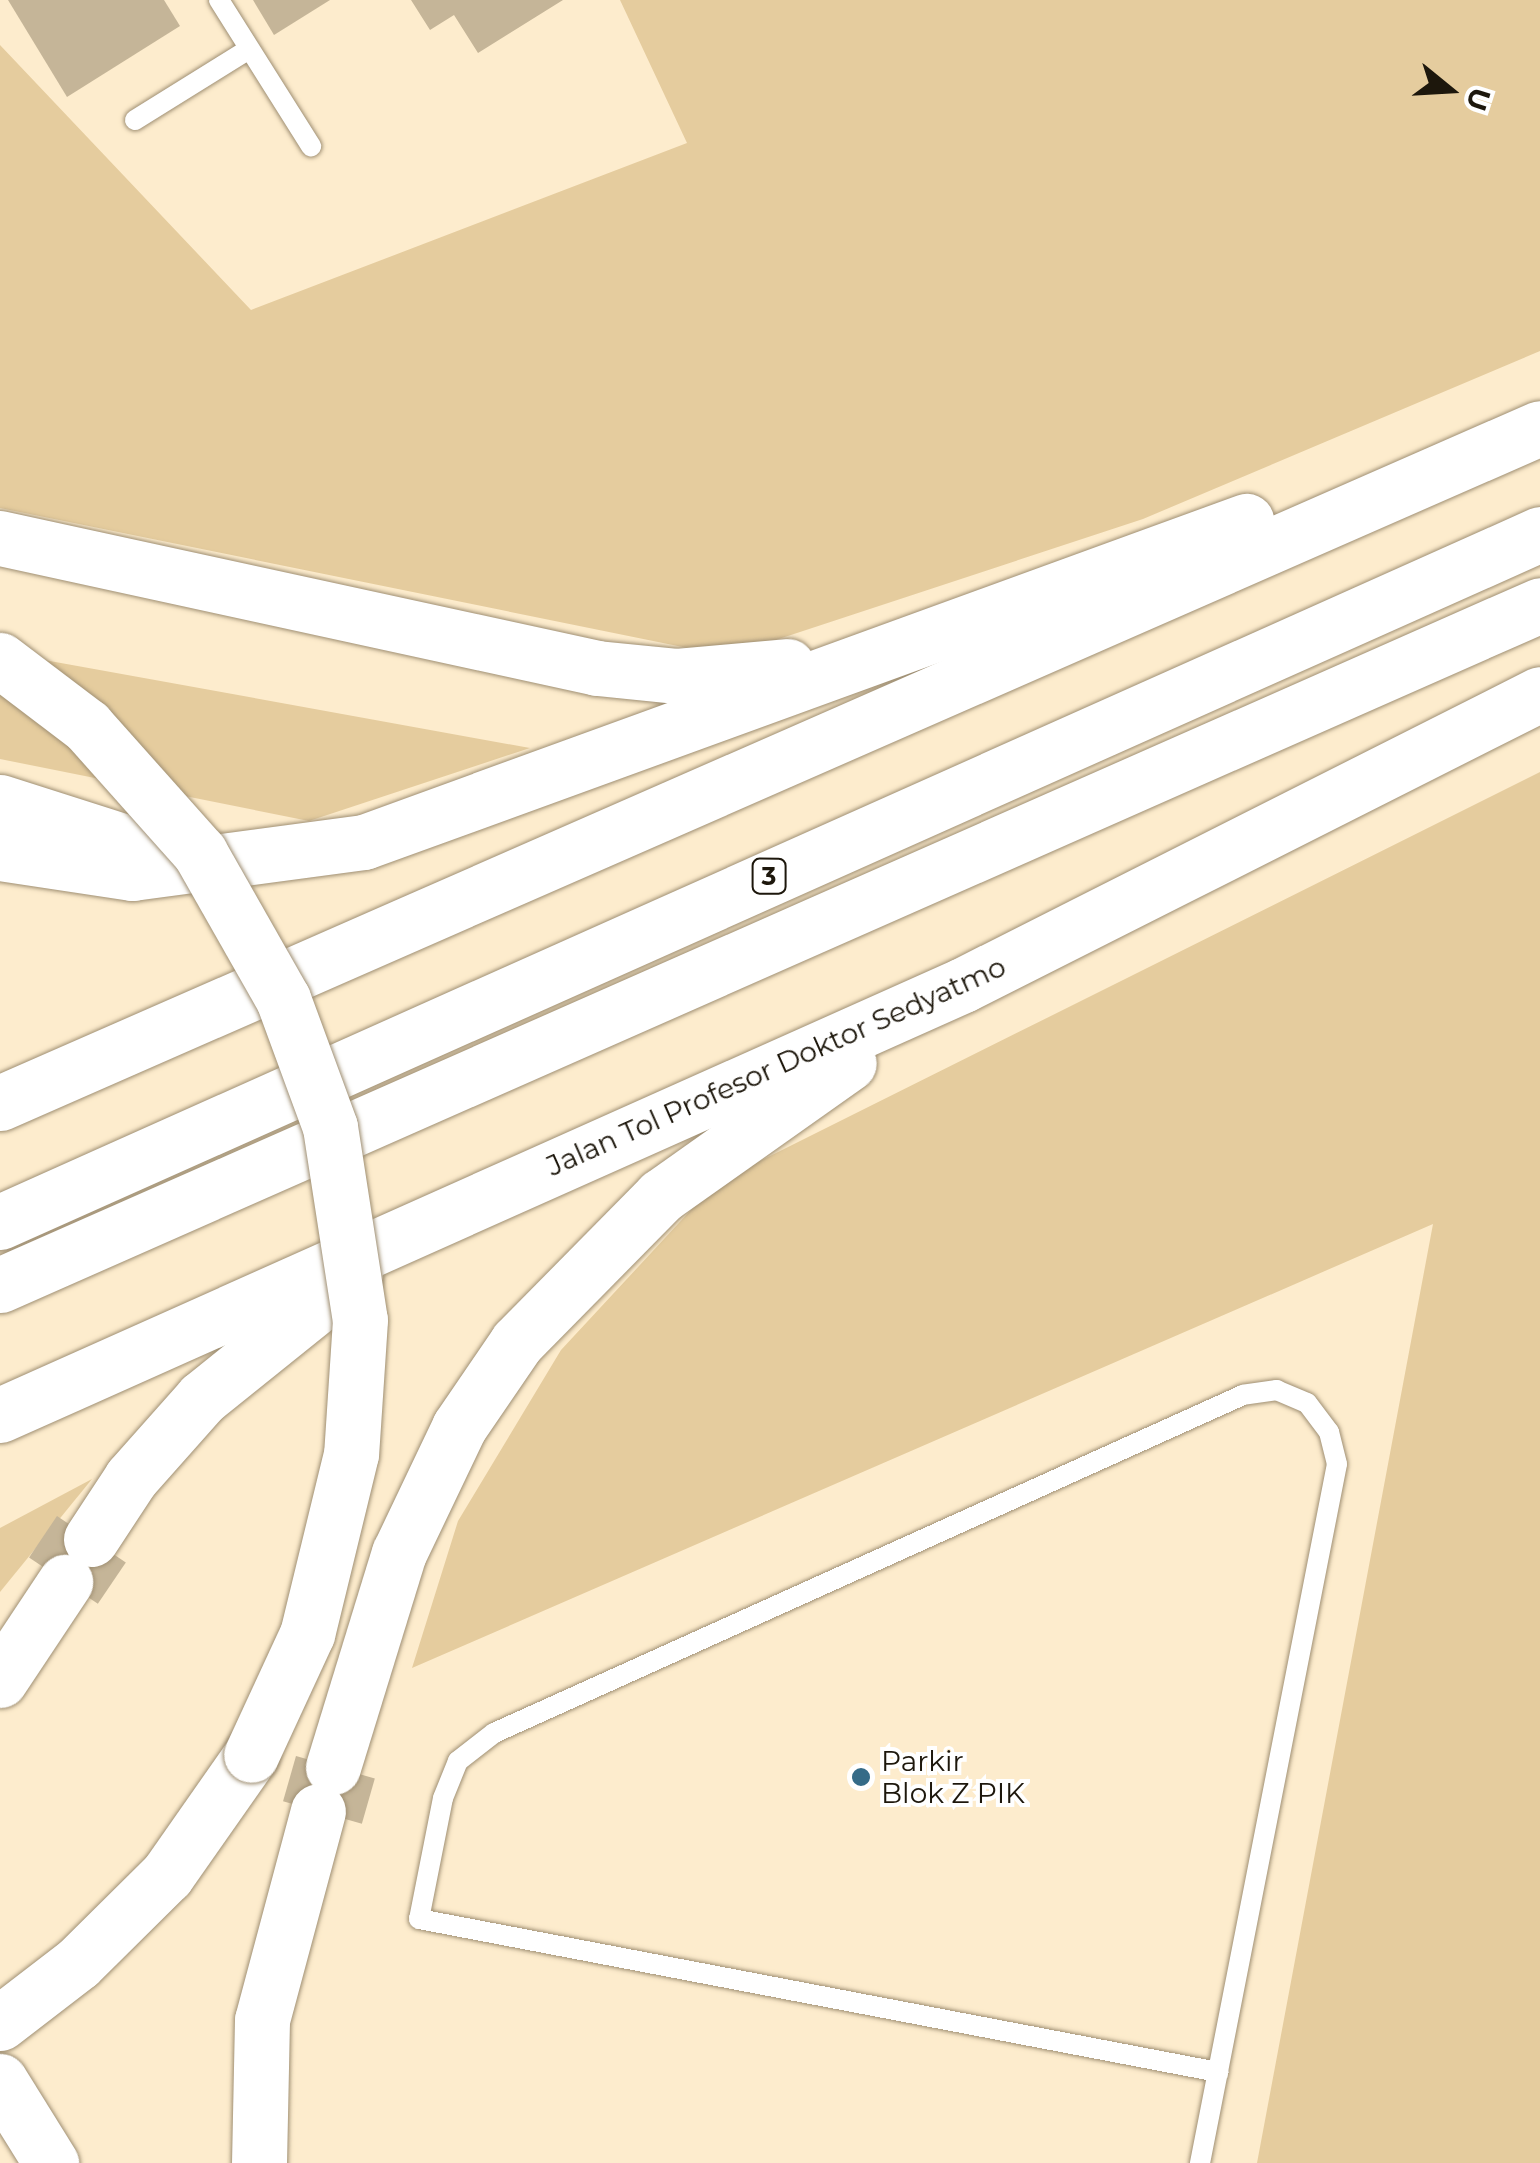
<!DOCTYPE html>
<html>
<head>
<meta charset="utf-8">
<style>
  body { margin:0 }
  #map { position:relative; width:1540px; height:2163px; overflow:hidden; background:#fdeccd; font-family:Montserrat,sans-serif }
  div>[style] { position:absolute }
  .green>* { inset:0; background:#e5cc9e }
  .building>* { inset:0; background:#c5b598; transform-origin:0 0 }
  .roads { filter:drop-shadow(0 0 2px #9f8f73) drop-shadow(0 0 2px #9f8f73) }
  .service>* { height:20px; margin:-10px; padding:0 10px; transform-origin:10px; border-radius:10px; background:#fff }
  .motorway>* { height:55px; margin:-27.5px; padding:0 27.5px; transform-origin:27.5px; border-radius:27.5px; background:#fff }
  .bridges { filter:drop-shadow(0 0 2px #9f8f73) drop-shadow(0 0 2px #9f8f73) }
  .motorway-bridge>* { height:55px; margin:-27.5px; padding:0 27.5px; transform-origin:27.5px; border-radius:27.5px; background:#fff }
  .dots>* { width:28px; height:28px; translate:-50% -50%; box-sizing:border-box; border:5px solid #fff; border-radius:50% }
  span { translate:-50% -50%; white-space:nowrap; text-align:center; line-height:1.15; -webkit-text-stroke:8px #fff; paint-order:stroke }
  .shield-label span { padding:2px 8px; background:#fff; border:2px solid; border-radius:8px; -webkit-text-stroke-width:0 }
  .shield-label { font-size:25px; color:#1d170c; font-weight:700 }
  .street-label { font-size:28px; color:#1d170c }
  .poi-label { font-size:28px; color:#1d170c }
  .left { translate:0 -50%; text-align:left }
  .north { position:absolute; left:1400px; top:40px; width:100px; height:100px; -webkit-text-stroke:8px #fff; paint-order:stroke; rotate:108deg; font-size:28px; font-weight:700; line-height:40px; text-align:center; color:#1d170c }
  .north::after { content:''; display:block; margin:auto; width:35px; height:45px; background:#1d170c; clip-path:polygon(50% 0,100% 100%,50% 72%,0 100%) }
</style>
</head>
<body>
<div id="map">
  <div class="green">
    <div style="clip-path:polygon(620px 0,1540px 0,1540px 351px,1143px 519px,727px 656px,0 508px,0 45px,251px 310px,687px 143px)"></div>
    <div style="clip-path:polygon(0 652px,530px 748px,309px 821px,0 759px)"></div>
    <div style="clip-path:polygon(1540px 772px,1540px 2163px,1257px 2163px,1433px 1224px,412px 1668px,458px 1521px,561px 1350px,716px 1183px)"></div>
    <div style="clip-path:polygon(92px 1479px,0 1592px,0 1528px)"></div>
  </div>
  <div class="building">
    <div style="clip-path:polygon(8px 0,164px 0,180px 26px,67px 97px)"></div>
    <div style="clip-path:polygon(253px 0,330px 0,274px 35px)"></div>
    <div style="clip-path:polygon(411px 0,563px 0,478px 53px,454px 15px,430px 30px)"></div>
    <div style="left:57px;top:1516px;width:83px;height:50px;rotate:34deg"></div>
    <div style="left:296px;top:1756px;width:82px;height:47px;rotate:16deg"></div>
  </div>
  <div class="roads">
    <div class="service">
      <div style="left:219px;top:0;width:173px;rotate:57.8deg"></div>
      <div style="left:135px;top:120px;width:134px;rotate:-31.9deg"></div>
      <div style="left:1200px;top:2163px;width:712px;rotate:-78.91deg"></div>
      <div style="left:1337px;top:1464px;width:33px;rotate:-104deg"></div>
      <div style="left:1329px;top:1432px;width:36px;rotate:-127deg"></div>
      <div style="left:1307px;top:1403px;width:33px;rotate:-157deg"></div>
      <div style="left:1277px;top:1390px;width:34px;rotate:172deg"></div>
      <div style="left:1243px;top:1395px;width:822px;rotate:155.71deg"></div>
      <div style="left:494px;top:1733px;width:46px;rotate:142.1deg"></div>
      <div style="left:458px;top:1761px;width:40px;rotate:112deg"></div>
      <div style="left:443px;top:1798px;width:123px;rotate:101.2deg"></div>
      <div style="left:419px;top:1919px;width:814px;rotate:10.84deg"></div>
    </div>
    <div class="motorway">
      <div style="left:0;top:538px;width:611px;rotate:12.28deg"></div>
      <div style="left:597px;top:668px;width:79px;rotate:5.8deg"></div>
      <div style="left:676px;top:676px;width:112px;rotate:-5.1deg"></div>
      <div style="left:0;top:802px;width:162px;rotate:17.7deg"></div>
      <div style="left:0;top:853px;width:134px;rotate:8.6deg"></div>
      <div style="left:132px;top:873px;width:234px;rotate:-7.6deg"></div>
      <div style="left:364px;top:842px;width:939px;rotate:-20deg"></div>
      <div style="left:0;top:1103px;width:1681px;rotate:-23.67deg"></div>
      <div style="left:0;top:1222px;width:1687px;rotate:-24.07deg"></div>
      <div style="left:0;top:1285px;width:1683px;rotate:-23.82deg"></div>
      <div style="left:0;top:1415px;width:1055px;rotate:-24.06deg"></div>
      <div style="left:963px;top:985px;width:646px;rotate:-26.76deg"></div>
      <div style="left:91px;top:1539px;width:73px;rotate:-56.7deg"></div>
      <div style="left:131px;top:1478px;width:107px;rotate:-48.4deg"></div>
      <div style="left:202px;top:1398px;width:196px;rotate:-38.8deg"></div>
      <div style="left:0;top:1680px;width:118px;rotate:-56.4deg"></div>
      <div style="left:333px;top:1767px;width:224px;rotate:-72.9deg"></div>
      <div style="left:399px;top:1553px;width:140px;rotate:-64.5deg"></div>
      <div style="left:459px;top:1427px;width:103px;rotate:-55.7deg"></div>
      <div style="left:517px;top:1342px;width:205px;rotate:-45.4deg"></div>
      <div style="left:661px;top:1196px;width:230px;rotate:-35.3deg"></div>
      <div style="left:0;top:2023px;width:98px;rotate:-37.6deg"></div>
      <div style="left:78px;top:1963px;width:125px;rotate:-44.7deg"></div>
      <div style="left:167px;top:1875px;width:146px;rotate:-55deg"></div>
      <div style="left:0;top:2081px;width:97px;rotate:58.1deg"></div>
      <div style="left:259px;top:2163px;width:143px;rotate:-88.8deg"></div>
      <div style="left:262px;top:2020px;width:216px;rotate:-75deg"></div>
    </div>
  </div>
  <div class="bridges">
    <div class="motorway-bridge">
      <div style="left:0;top:660px;width:109px;rotate:37.2deg"></div>
      <div style="left:87px;top:726px;width:170px;rotate:48.3deg"></div>
      <div style="left:200px;top:853px;width:168px;rotate:60.4deg"></div>
      <div style="left:283px;top:999px;width:136px;rotate:69.8deg"></div>
      <div style="left:330px;top:1127px;width:195px;rotate:81.2deg"></div>
      <div style="left:360px;top:1320px;width:134px;rotate:93.8deg"></div>
      <div style="left:351px;top:1454px;width:185px;rotate:103.7deg"></div>
      <div style="left:307px;top:1634px;width:133px;rotate:114.8deg"></div>
    </div>
  </div>
  <div class="dots">
    <div style="left:861px;top:1777px;background:#356b87"></div>
  </div>
  <div class="shield-label">
    <span style="left:769px;top:876px">3</span>
  </div>
  <div class="street-label">
    <span style="left:776px;top:1066px;rotate:-24deg">Jalan Tol Profesor Doktor Sedyatmo</span>
  </div>
  <div class="poi-label">
    <span class="left" style="left:881px;top:1777px">Parkir<br>Blok Z PIK</span>
  </div>
  <div class="north">U</div>
</div>
</body>
</html>
